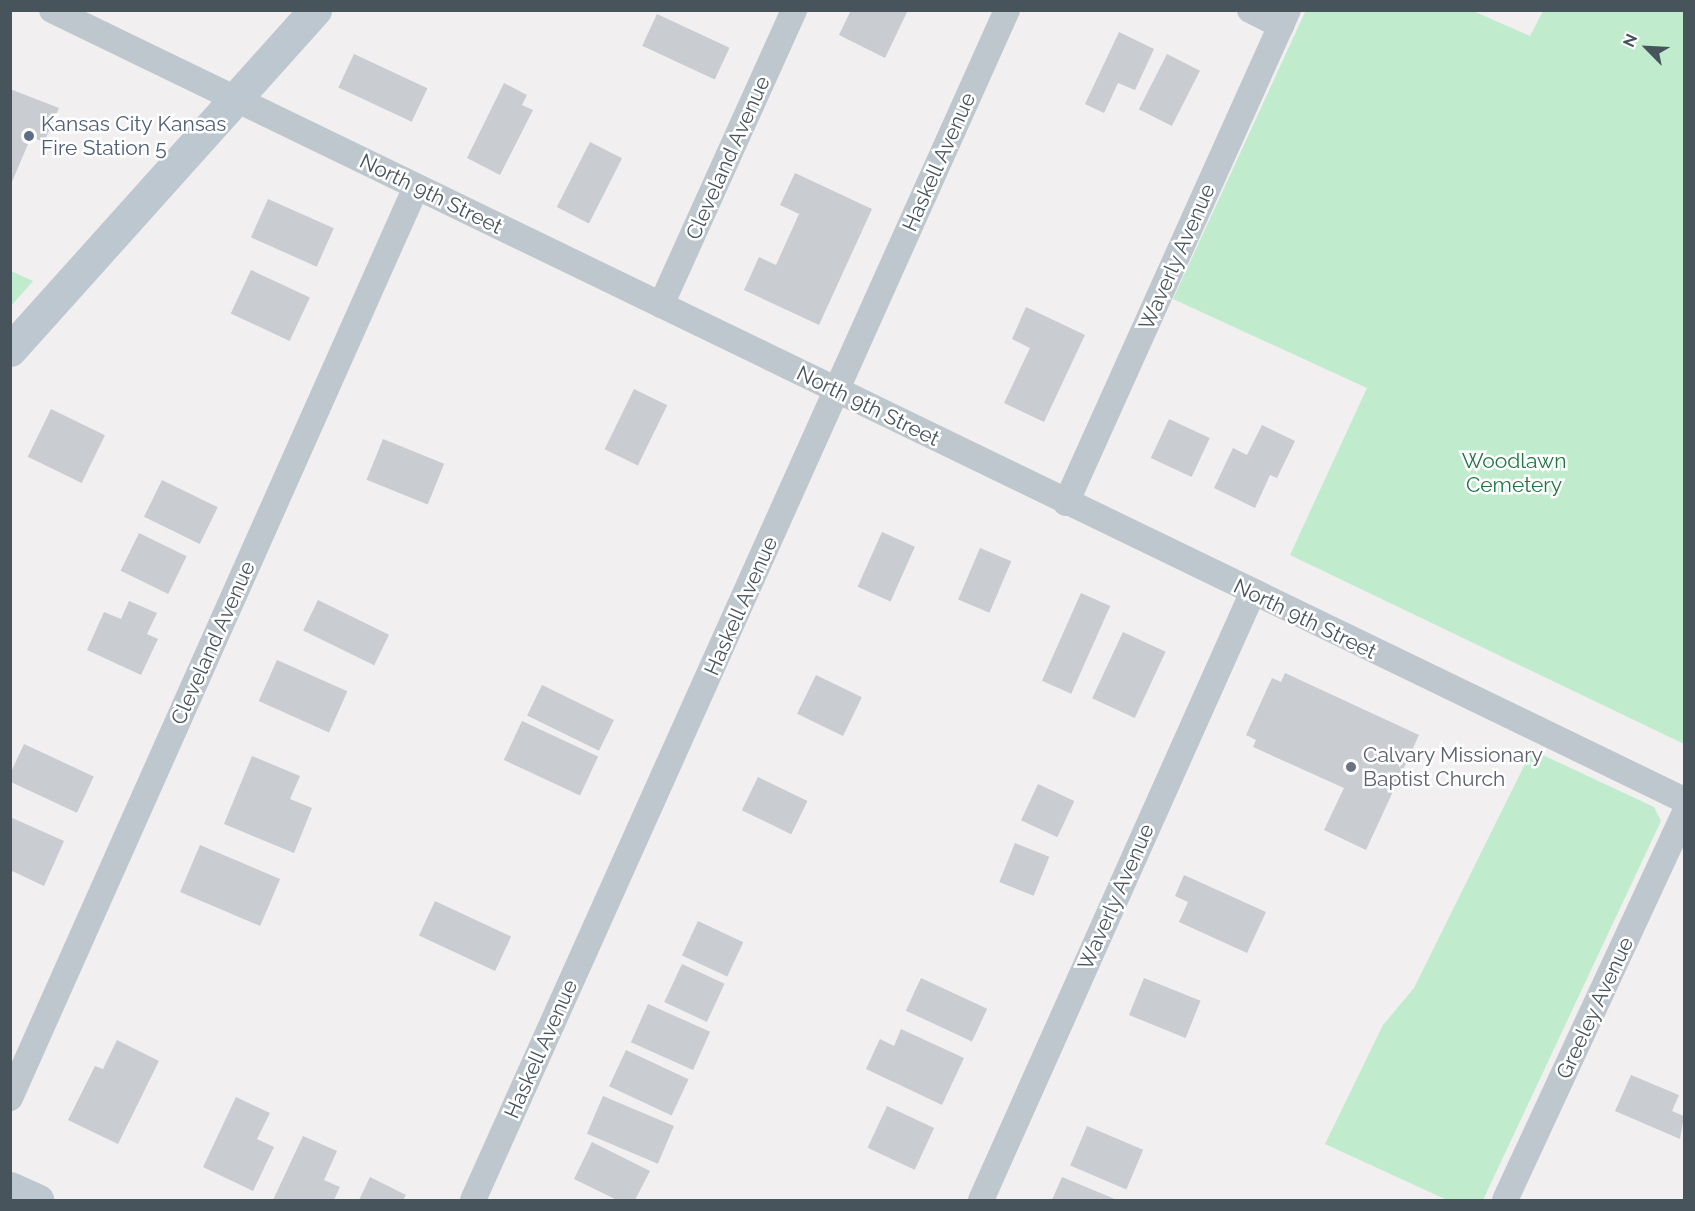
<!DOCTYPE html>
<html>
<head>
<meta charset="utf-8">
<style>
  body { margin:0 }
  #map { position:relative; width:1695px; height:1211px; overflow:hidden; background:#f1efef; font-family:Raleway,sans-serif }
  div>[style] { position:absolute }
  .green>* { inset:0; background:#c0eccd }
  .building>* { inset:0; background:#c9ccd1; transform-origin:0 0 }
  .street>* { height:26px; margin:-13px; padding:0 13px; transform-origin:13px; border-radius:13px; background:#bec7cd }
  .secondary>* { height:33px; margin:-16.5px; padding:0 16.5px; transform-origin:16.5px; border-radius:16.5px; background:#bcc7cf }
  .dots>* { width:16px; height:16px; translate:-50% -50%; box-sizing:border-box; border:3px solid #fff; border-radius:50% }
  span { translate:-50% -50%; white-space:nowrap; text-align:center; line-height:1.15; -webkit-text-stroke:5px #fff; paint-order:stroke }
  .service-label { font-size:21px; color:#4e5e75 }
  .left { translate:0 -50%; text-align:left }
  .street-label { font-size:21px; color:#48545b }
  .park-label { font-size:21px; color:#1e7742 }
  .worship-label { font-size:21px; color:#5b616d }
  .frame { position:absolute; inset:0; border:12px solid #48545b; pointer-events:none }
  .north { position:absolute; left:1617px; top:18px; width:60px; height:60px; -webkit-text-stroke:4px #fff; paint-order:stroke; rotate:294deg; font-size:16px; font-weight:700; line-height:24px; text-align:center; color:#48545b }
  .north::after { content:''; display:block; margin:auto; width:21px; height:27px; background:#48545b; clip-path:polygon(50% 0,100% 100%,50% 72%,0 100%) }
</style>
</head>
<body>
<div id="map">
  <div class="green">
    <div style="clip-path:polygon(1306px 10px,1473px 11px,1530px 36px,1543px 11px,1684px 11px,1684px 744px,1290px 555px,1367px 388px,1173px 299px)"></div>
    <div style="clip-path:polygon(11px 271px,33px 281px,11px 306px)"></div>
    <div style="clip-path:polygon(1532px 750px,1654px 807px,1661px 821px,1483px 1200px,1447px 1200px,1325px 1144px,1383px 1025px,1414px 988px)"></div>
  </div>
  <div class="building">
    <div style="clip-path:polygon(851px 10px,908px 10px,885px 58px,839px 35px)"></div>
    <div style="left:657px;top:14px;width:80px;height:35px;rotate:25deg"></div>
    <div style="clip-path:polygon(1119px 32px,1154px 49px,1135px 90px,1118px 83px,1104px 113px,1085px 104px)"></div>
    <div style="left:354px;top:54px;width:81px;height:37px;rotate:25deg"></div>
    <div style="left:1167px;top:54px;width:37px;height:62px;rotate:27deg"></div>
    <div style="clip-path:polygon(504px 83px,527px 95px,522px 105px,533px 110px,500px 175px,467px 158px)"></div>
    <div style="clip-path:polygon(10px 89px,59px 108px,44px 142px,31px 137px,11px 184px)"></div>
    <div style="left:590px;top:142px;width:36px;height:73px;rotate:27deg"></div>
    <div style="clip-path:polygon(795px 173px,872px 209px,819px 325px,744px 290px,759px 257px,776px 265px,799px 214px,780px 205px)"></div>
    <div style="left:268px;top:199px;width:72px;height:42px;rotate:24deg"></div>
    <div style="left:251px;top:270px;width:65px;height:48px;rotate:25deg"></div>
    <div style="clip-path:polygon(1026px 307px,1085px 335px,1044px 422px,1004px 403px,1030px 348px,1012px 339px)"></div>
    <div style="left:634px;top:389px;width:37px;height:67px;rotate:26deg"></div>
    <div style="left:51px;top:409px;width:60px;height:53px;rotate:26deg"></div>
    <div style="left:1169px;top:419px;width:45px;height:43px;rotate:25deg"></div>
    <div style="clip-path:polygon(1262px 425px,1295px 441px,1277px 478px,1270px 475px,1255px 508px,1214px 488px,1233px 448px,1247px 455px)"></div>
    <div style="left:383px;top:439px;width:66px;height:44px;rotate:22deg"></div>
    <div style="left:162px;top:480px;width:62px;height:41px;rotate:26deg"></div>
    <div style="left:882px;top:532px;width:36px;height:60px;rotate:24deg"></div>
    <div style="left:139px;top:533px;width:53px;height:42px;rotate:26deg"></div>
    <div style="left:980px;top:548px;width:34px;height:56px;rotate:23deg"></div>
    <div style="left:1081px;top:593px;width:32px;height:96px;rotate:24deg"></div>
    <div style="left:318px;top:600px;width:79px;height:34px;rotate:26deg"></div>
    <div style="clip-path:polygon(129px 601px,157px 613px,147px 634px,158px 639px,141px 675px,87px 650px,104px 612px,121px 619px)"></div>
    <div style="left:1123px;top:632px;width:47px;height:73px;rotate:25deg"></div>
    <div style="left:277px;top:660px;width:77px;height:45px;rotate:24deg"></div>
    <div style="clip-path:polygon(1285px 673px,1419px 735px,1366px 850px,1324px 830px,1344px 788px,1253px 747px,1256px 740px,1246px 735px,1272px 678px,1281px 682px)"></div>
    <div style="left:816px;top:675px;width:51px;height:43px;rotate:26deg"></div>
    <div style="left:542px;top:685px;width:80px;height:34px;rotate:26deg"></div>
    <div style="left:522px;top:721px;width:84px;height:43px;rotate:25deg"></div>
    <div style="left:24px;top:744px;width:77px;height:40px;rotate:25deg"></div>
    <div style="clip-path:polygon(252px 756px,300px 776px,290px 799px,312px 808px,294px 853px,224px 824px)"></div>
    <div style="left:758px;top:777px;width:55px;height:37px;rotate:26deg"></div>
    <div style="left:1038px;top:784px;width:40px;height:40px;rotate:25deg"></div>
    <div style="clip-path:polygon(10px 817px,64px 841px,44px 886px,10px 870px)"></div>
    <div style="left:1015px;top:843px;width:37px;height:42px;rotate:22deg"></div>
    <div style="left:200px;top:845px;width:87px;height:51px;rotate:23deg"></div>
    <div style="clip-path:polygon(1184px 875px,1266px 912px,1247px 953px,1179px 922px,1188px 902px,1175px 896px)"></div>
    <div style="left:435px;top:901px;width:84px;height:38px;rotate:25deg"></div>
    <div style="left:698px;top:921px;width:50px;height:38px;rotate:25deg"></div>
    <div style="left:682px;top:964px;width:47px;height:42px;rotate:25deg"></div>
    <div style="left:921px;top:978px;width:73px;height:36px;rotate:25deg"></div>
    <div style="left:1144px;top:978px;width:61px;height:40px;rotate:22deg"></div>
    <div style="left:648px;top:1004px;width:68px;height:42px;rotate:24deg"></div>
    <div style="clip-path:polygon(901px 1029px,964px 1058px,942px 1105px,866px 1069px,880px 1039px,894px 1046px)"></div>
    <div style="clip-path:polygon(117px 1040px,159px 1061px,118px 1144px,68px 1120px,95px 1066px,103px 1069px)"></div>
    <div style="left:626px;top:1050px;width:69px;height:40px;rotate:25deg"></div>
    <div style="clip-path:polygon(1631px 1075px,1679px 1095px,1672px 1111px,1684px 1116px,1680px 1139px,1615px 1111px)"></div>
    <div style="left:603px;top:1096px;width:77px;height:41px;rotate:23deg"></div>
    <div style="clip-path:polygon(236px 1097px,270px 1113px,257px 1139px,274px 1147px,253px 1191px,203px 1167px)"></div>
    <div style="left:887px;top:1106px;width:52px;height:46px;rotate:25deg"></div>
    <div style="left:1087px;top:1126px;width:61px;height:43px;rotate:23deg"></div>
    <div style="clip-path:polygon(303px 1136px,337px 1151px,324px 1180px,340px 1187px,334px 1200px,273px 1200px)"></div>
    <div style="clip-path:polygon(592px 1142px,650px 1171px,635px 1200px,617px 1200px,574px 1179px)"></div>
    <div style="clip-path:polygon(370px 1177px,406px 1195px,403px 1200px,359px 1200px)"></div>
    <div style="clip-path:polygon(1062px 1177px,1117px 1200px,1052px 1200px)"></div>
  </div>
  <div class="street">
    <div style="left:52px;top:10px;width:1813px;rotate:25.83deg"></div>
    <div style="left:1250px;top:10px;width:35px;rotate:27deg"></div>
    <div style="left:661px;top:305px;width:324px;rotate:-65.7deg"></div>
    <div style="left:1066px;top:503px;width:541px;rotate:-65.76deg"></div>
    <div style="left:10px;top:1098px;width:997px;rotate:-65.98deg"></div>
    <div style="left:473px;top:1200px;width:1304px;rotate:-65.83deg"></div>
    <div style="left:981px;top:1200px;width:664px;rotate:-65.91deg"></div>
    <div style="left:1505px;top:1200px;width:425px;rotate:-65.1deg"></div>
  </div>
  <div class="secondary">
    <div style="left:10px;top:350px;width:457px;rotate:-48.1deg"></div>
    <div style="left:10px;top:1188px;width:30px;rotate:24deg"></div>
  </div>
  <div class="dots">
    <div style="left:29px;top:136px;background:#5c6f8a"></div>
    <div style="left:1351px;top:767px;background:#6b7280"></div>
  </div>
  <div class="service-label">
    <span class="left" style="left:41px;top:136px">Kansas City Kansas<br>Fire Station 5</span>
  </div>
  <div class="street-label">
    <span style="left:728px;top:158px;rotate:-66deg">Cleveland Avenue</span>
    <span style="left:939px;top:162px;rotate:-66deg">Haskell Avenue</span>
    <span style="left:431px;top:194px;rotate:26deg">North 9th Street</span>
    <span style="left:1177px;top:257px;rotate:-66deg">Waverly Avenue</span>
    <span style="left:868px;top:406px;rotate:26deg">North 9th Street</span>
    <span style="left:741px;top:606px;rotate:-66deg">Haskell Avenue</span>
    <span style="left:1305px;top:619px;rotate:26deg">North 9th Street</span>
    <span style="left:213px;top:643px;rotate:-66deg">Cleveland Avenue</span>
    <span style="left:1116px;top:897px;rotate:-66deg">Waverly Avenue</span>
    <span style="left:1595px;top:1008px;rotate:-65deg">Greeley Avenue</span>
    <span style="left:541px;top:1049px;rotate:-66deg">Haskell Avenue</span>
  </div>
  <div class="park-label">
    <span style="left:1514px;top:473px">Woodlawn<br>Cemetery</span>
  </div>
  <div class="worship-label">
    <span class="left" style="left:1363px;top:767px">Calvary Missionary<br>Baptist Church</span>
  </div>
  <div class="frame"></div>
  <div class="north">N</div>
</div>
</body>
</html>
